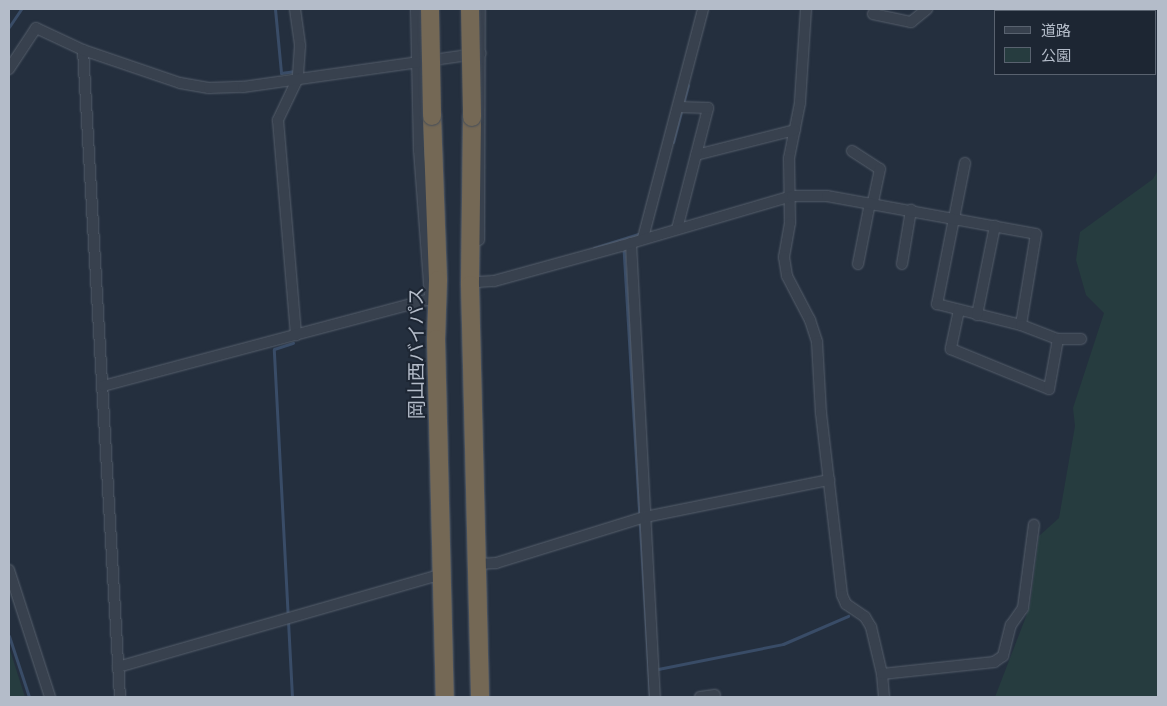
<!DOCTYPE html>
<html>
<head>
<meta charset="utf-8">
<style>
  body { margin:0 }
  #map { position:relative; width:1167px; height:706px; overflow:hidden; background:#242f3e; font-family:Figtree,"Noto Sans JP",sans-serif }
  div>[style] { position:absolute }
  .green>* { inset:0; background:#263c3f }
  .stream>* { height:3px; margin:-1.5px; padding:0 1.5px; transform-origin:1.5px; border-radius:1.5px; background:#394c67 }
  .roads { filter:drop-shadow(0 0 1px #565f6c) drop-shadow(0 0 1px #565f6c) }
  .street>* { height:10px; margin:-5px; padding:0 5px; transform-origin:5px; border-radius:5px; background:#38414e }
  .highway>* { height:18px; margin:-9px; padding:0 9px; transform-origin:9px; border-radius:9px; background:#746855 }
  .bridges { filter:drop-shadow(0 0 1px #434c59) drop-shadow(0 0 1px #434c59) }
  .highway-bridge>* { height:18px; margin:-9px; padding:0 9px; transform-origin:9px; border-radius:9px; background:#746855 }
  span { translate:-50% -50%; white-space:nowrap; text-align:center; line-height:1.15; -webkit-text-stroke:4px #1d2633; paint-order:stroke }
  .street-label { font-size:19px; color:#b4bcc9 }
  .frame { position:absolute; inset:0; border:10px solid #b4bcc9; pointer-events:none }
  .legend { position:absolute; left:994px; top:10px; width:162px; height:65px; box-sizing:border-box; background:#1d2633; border:1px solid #59626f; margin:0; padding:6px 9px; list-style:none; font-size:15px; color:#b4bcc9 }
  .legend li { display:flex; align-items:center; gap:10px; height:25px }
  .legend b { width:25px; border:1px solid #59626f }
</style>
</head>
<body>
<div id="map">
  <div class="green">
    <div style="clip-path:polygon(1158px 170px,1158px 697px,995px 697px,1030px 606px,1039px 536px,1059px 518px,1075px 426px,1073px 408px,1104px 313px,1086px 295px,1076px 260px,1080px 232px,1153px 179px)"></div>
    <div style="clip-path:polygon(9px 647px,25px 697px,9px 697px)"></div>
  </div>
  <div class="stream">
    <div style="left:275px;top:9px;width:64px;rotate:84.6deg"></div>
    <div style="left:281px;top:73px;width:14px;rotate:-8deg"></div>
    <div style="left:9px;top:27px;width:22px;rotate:-56deg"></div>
    <div style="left:673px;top:142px;width:59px;rotate:-75.3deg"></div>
    <div style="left:623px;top:240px;width:458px;rotate:86.6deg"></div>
    <div style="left:594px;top:248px;width:49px;rotate:-17.7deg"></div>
    <div style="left:9px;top:636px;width:64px;rotate:71.8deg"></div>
    <div style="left:658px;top:669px;width:127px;rotate:-11.3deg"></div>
    <div style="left:783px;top:644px;width:71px;rotate:-23.3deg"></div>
    <div style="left:292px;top:697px;width:348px;rotate:-93deg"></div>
    <div style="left:274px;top:349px;width:20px;rotate:-18deg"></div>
  </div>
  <div class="roads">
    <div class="street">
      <div style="left:295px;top:9px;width:37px;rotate:82deg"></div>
      <div style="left:300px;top:46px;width:32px;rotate:94deg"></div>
      <div style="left:298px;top:78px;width:47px;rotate:115.5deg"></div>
      <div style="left:278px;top:120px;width:216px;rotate:85.2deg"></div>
      <div style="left:416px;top:9px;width:141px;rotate:88.8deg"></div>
      <div style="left:419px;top:150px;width:146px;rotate:85.7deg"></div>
      <div style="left:806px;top:9px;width:94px;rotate:93.7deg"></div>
      <div style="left:800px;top:103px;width:56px;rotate:101.3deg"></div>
      <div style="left:789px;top:158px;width:65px;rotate:89.1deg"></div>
      <div style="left:790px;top:223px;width:35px;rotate:100deg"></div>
      <div style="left:784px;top:257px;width:19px;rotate:81deg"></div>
      <div style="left:787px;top:276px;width:50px;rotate:62.4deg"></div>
      <div style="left:810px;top:320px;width:23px;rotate:72deg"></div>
      <div style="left:817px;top:342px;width:71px;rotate:86.8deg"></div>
      <div style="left:821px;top:413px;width:183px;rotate:83.4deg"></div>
      <div style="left:842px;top:595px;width:10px;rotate:66deg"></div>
      <div style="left:846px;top:604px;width:23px;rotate:34deg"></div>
      <div style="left:865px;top:617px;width:12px;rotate:59deg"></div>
      <div style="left:871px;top:627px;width:48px;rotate:76.8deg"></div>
      <div style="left:882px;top:674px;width:23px;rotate:85deg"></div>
      <div style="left:873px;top:14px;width:39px;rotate:12deg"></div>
      <div style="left:911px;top:22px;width:21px;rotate:-39deg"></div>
      <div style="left:83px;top:50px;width:648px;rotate:86.73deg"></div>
      <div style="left:9px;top:69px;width:49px;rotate:-56.6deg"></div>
      <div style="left:36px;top:28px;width:52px;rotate:25.1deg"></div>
      <div style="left:83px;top:50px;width:102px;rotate:18.8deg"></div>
      <div style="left:180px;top:83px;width:29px;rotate:10deg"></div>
      <div style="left:209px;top:88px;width:34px;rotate:-2deg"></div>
      <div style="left:243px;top:87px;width:240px;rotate:-8.1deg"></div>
      <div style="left:852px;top:151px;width:33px;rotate:33deg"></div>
      <div style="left:880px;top:169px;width:35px;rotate:102deg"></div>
      <div style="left:696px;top:155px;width:102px;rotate:-14.2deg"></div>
      <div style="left:965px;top:163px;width:144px;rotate:101.2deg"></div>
      <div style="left:937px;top:304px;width:87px;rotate:14deg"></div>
      <div style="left:677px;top:229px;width:125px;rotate:-75.6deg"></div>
      <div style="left:708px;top:108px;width:29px;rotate:-178deg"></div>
      <div style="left:643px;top:238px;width:237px;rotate:-75.3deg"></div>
      <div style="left:479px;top:240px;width:231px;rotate:-89.8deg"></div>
      <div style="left:631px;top:243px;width:455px;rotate:87deg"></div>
      <div style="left:858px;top:264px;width:62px;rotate:-78.9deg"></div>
      <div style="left:902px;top:264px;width:55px;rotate:-80.5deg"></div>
      <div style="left:478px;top:282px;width:16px;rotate:-4deg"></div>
      <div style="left:494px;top:281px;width:132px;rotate:-15.4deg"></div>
      <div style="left:621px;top:246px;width:178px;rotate:-16.3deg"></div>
      <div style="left:792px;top:196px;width:35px"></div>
      <div style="left:827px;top:196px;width:212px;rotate:10.3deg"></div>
      <div style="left:1036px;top:234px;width:92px;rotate:99.4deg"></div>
      <div style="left:1021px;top:325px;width:40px;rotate:21deg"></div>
      <div style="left:1058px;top:339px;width:23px"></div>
      <div style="left:959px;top:310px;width:40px;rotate:102deg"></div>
      <div style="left:951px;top:349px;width:106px;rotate:22.2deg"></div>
      <div style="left:1049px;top:389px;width:51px;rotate:-79.8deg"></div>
      <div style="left:977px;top:315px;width:91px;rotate:-78.6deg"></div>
      <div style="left:103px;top:386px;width:338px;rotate:-14.9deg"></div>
      <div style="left:478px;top:564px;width:18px;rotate:-3deg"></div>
      <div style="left:496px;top:563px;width:156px;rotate:-17.2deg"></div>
      <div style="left:645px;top:517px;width:188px;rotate:-11.4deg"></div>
      <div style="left:9px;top:570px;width:133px;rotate:72.1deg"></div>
      <div style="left:118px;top:667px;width:337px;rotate:-16deg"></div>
      <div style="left:882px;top:674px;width:113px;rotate:-6.1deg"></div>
      <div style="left:994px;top:662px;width:11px;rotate:-34deg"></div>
      <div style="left:1003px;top:656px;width:32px;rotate:-76deg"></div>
      <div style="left:1011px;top:625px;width:21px;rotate:-55deg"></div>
      <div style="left:1023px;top:608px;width:84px;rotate:-82.5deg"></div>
      <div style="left:700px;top:697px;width:15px;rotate:-8deg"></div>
    </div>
    <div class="highway">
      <div style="left:432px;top:116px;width:164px;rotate:87.9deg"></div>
      <div style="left:438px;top:280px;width:59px;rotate:91.9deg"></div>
      <div style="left:436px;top:339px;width:358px;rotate:88.6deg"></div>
      <div style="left:472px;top:117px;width:168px;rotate:90.7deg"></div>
      <div style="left:470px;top:285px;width:412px;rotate:88.6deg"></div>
    </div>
  </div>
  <div class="bridges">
    <div class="highway-bridge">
      <div style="left:430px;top:9px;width:107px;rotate:88.9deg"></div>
      <div style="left:470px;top:9px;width:108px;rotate:88.9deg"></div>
    </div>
  </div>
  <div class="street-label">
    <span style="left:417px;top:353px;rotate:-90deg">岡山西バイパス</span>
  </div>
  <div class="frame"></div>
  <ul class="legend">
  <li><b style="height:6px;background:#38414e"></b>道路</li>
  <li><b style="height:14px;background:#263c3f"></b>公園</li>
  </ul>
</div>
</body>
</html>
